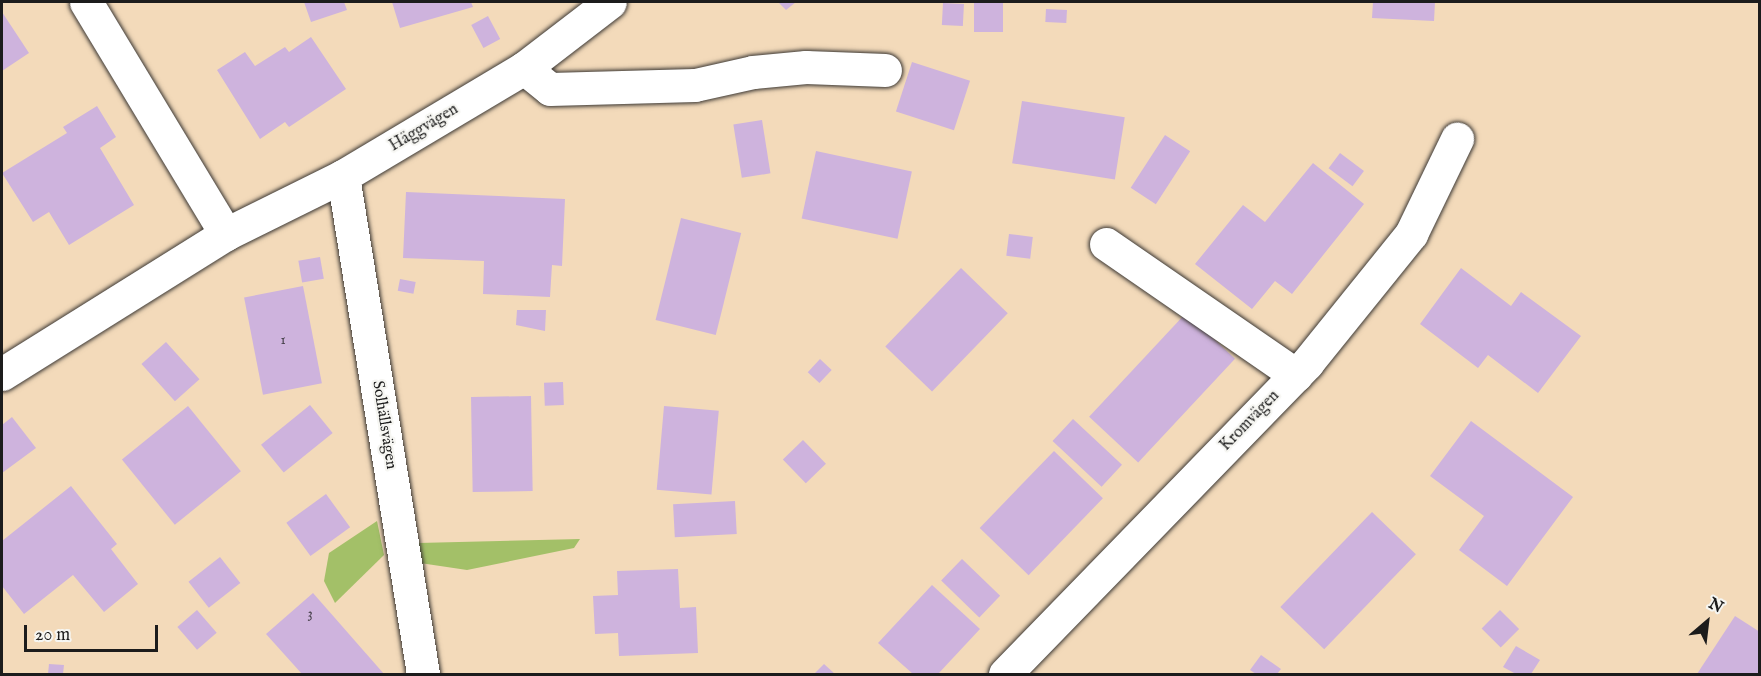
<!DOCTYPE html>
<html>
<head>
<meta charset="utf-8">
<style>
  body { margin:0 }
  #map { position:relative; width:1761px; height:676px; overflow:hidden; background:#f3daba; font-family:"IM FELL English",serif }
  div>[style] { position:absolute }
  .green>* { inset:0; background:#a3c068 }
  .building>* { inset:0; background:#ceb3dd; transform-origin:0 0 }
  .roads { filter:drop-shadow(0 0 2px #3c3834) drop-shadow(0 0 2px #3c3834) }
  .minor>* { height:33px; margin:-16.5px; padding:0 16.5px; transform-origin:16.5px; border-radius:16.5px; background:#fff }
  span { translate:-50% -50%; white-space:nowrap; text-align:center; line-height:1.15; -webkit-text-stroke:4.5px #f6f6f2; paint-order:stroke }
  .number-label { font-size:14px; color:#48424c }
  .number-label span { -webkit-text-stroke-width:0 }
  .street-label { font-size:16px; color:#1c1c1c }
  .frame { position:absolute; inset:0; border:3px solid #1c1c1c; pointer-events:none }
  .north { position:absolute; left:1677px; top:592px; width:60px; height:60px; -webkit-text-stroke:4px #f6f6f2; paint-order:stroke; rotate:28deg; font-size:16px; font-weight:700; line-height:24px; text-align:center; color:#1c1c1c }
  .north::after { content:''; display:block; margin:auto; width:21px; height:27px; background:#1c1c1c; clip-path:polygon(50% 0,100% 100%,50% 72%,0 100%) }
  .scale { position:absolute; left:24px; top:625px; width:134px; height:27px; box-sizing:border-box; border:3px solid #1c1c1c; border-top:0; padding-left:8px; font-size:18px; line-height:21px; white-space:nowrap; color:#1c1c1c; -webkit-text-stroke:4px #f6f6f2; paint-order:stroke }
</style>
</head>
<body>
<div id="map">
  <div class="green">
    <div style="clip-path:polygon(377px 521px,384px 555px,335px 603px,324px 581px,329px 553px)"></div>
    <div style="clip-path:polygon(580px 539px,574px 548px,467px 570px,420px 563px,418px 543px)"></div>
  </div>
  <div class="building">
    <div style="clip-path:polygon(304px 2px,344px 2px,347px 10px,311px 22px)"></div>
    <div style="clip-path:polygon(392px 2px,471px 2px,473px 7px,400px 28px)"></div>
    <div style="clip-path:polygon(778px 2px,796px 2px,786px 10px)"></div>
    <div style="left:974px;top:2px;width:29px;height:30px"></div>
    <div style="clip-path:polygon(1373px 2px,1435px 2px,1434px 21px,1372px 18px)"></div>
    <div style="left:943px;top:3px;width:21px;height:22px;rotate:3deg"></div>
    <div style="left:1046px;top:9px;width:21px;height:13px;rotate:3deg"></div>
    <div style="clip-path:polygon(2px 12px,29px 53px,2px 71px)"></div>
    <div style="left:488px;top:16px;width:26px;height:19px;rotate:62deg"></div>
    <div style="clip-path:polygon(311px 37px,346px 89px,289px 127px,285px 122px,260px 139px,217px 70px,245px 52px,255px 66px,285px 47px,289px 52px)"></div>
    <div style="left:912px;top:62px;width:61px;height:52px;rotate:18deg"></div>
    <div style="left:1022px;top:101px;width:104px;height:63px;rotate:9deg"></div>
    <div style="clip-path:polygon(97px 106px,116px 137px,100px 148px,134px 205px,69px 245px,49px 212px,33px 222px,2px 173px,67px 133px,63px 127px)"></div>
    <div style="left:762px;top:120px;width:54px;height:29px;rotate:81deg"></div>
    <div style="left:1165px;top:135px;width:30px;height:63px;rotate:33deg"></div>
    <div style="left:816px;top:151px;width:98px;height:69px;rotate:12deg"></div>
    <div style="left:1340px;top:153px;width:30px;height:19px;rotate:37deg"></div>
    <div style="clip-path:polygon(1313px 163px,1364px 204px,1292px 294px,1275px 281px,1252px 309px,1195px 264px,1243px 205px,1265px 222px)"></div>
    <div style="clip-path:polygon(406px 192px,565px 199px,562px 266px,552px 265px,550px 297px,483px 294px,484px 261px,403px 258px)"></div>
    <div style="left:681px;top:218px;width:62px;height:105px;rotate:14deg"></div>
    <div style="left:1009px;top:234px;width:24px;height:22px;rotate:7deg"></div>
    <div style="left:320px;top:257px;width:22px;height:22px;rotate:80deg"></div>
    <div style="left:961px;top:268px;width:65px;height:109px;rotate:44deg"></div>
    <div style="clip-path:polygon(1461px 268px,1511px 306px,1521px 292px,1581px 336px,1538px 393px,1488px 355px,1478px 368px,1420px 324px)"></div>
    <div style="left:400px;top:279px;width:16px;height:12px;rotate:11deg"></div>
    <div style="left:303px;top:286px;width:99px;height:60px;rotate:79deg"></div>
    <div style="clip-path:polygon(517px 310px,546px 310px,545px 331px,516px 325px)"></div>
    <div style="left:1186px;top:313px;width:67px;height:142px;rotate:43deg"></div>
    <div style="left:166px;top:342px;width:50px;height:33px;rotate:48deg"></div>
    <div style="left:820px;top:359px;width:16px;height:18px;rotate:43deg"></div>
    <div style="left:563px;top:382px;width:23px;height:19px;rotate:88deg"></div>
    <div style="left:531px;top:396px;width:95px;height:60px;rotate:89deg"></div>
    <div style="left:310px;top:405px;width:36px;height:63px;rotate:51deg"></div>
    <div style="left:188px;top:406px;width:84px;height:85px;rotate:51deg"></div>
    <div style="left:664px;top:406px;width:55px;height:84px;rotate:5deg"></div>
    <div style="clip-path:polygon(12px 417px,36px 448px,2px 473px,2px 425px)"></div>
    <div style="left:1073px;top:419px;width:67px;height:30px;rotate:43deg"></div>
    <div style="clip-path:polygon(1471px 421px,1573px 497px,1507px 586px,1459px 550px,1484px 516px,1430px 476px)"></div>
    <div style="left:803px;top:440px;width:33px;height:28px;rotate:46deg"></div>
    <div style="left:1054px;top:451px;width:68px;height:107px;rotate:44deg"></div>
    <div style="clip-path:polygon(71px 486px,117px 544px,111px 549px,138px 584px,104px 612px,73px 575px,24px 614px,2px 586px,2px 541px)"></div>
    <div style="left:326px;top:494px;width:41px;height:49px;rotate:54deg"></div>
    <div style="left:735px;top:501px;width:33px;height:62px;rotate:87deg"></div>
    <div style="left:1372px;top:512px;width:61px;height:132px;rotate:44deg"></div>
    <div style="left:220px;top:557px;width:33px;height:40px;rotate:52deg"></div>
    <div style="left:962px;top:559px;width:53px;height:30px;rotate:44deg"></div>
    <div style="clip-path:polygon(678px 569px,680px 608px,696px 607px,698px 653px,619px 656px,618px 633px,595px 634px,593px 596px,618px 595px,617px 571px)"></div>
    <div style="clip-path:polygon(932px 585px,980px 629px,938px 674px,913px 674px,878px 643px)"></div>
    <div style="clip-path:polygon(313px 593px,384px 674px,302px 674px,266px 634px)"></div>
    <div style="left:197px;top:610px;width:30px;height:26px;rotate:49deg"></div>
    <div style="left:1500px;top:610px;width:27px;height:26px;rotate:45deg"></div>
    <div style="clip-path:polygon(1735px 616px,1760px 632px,1760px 674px,1697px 674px)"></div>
    <div style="clip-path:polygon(1516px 646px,1540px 660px,1531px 674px,1516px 674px,1503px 667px)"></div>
    <div style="clip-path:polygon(1261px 655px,1281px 669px,1277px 674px,1256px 674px,1250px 670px)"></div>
    <div style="clip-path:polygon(49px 664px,64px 665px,63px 674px,48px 674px)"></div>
    <div style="clip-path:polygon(824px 664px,835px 674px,814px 674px)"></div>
  </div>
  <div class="roads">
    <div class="minor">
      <div style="left:86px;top:2px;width:271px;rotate:58.9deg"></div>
      <div style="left:524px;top:68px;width:33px;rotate:39deg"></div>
      <div style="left:550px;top:89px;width:145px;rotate:-1.6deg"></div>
      <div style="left:695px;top:85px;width:59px;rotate:-12.6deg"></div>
      <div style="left:753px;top:72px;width:53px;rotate:-5.4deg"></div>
      <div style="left:806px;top:67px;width:79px;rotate:2.2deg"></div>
      <div style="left:343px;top:176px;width:504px;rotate:80.87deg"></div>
      <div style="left:1106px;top:244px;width:231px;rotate:34.6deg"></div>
      <div style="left:2px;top:374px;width:264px;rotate:-32deg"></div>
      <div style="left:226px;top:234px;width:131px;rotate:-26.4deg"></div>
      <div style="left:343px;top:176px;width:211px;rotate:-30.8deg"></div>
      <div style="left:524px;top:68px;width:108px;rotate:-37.5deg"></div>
      <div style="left:1005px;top:674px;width:434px;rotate:-45.8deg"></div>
      <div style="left:1307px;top:363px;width:166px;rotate:-51.1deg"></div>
      <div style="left:1411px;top:234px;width:106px;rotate:-64.2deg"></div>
    </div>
  </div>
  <div class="number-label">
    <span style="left:283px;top:340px">1</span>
    <span style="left:310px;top:614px">3</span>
  </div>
  <div class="street-label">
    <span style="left:424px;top:128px;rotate:-31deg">Häggvägen</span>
    <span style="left:1250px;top:421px;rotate:-46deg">Kromvägen</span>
    <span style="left:384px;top:425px;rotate:81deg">Solhällsvägen</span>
  </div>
  <div class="frame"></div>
  <div class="north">N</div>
  <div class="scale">20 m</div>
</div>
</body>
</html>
